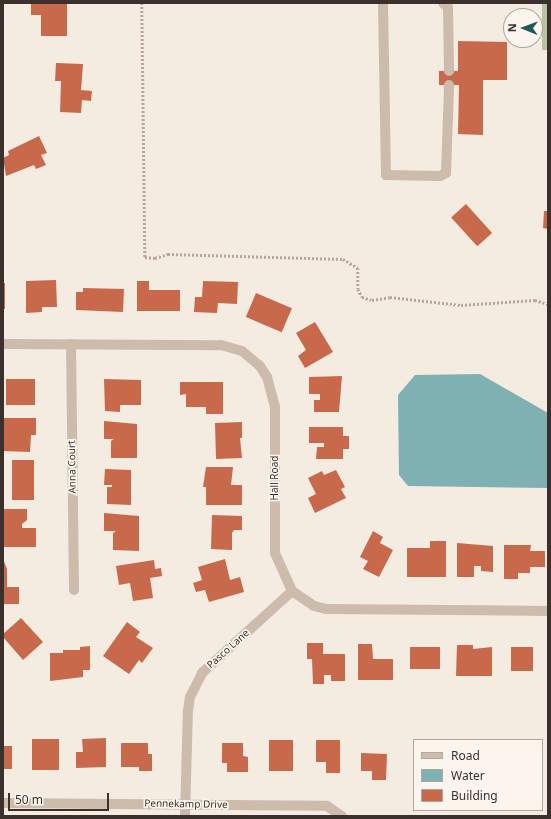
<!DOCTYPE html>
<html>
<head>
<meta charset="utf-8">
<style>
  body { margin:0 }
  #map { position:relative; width:551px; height:819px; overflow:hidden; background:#f4ebe1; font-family:"Noto Sans",sans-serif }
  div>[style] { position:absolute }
  .green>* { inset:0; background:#b8c4a0; transform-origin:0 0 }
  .water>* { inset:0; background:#7fb0b2 }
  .building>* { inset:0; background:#c8694b; transform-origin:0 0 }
  .path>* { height:2.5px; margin-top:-1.25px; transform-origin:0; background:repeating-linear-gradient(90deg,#b9a596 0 2px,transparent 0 4px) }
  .minor>* { height:10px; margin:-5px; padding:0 5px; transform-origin:5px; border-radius:5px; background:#cdbbac }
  span { translate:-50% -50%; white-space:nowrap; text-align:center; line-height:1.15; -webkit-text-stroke:3.5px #fbf5ee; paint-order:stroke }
  .street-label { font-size:10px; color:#3b302b }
  .frame { position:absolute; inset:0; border:4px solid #3b302b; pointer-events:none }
  .legend { position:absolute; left:413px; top:739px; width:130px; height:72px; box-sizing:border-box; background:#fbf5ee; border:1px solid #aea6a0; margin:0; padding:5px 7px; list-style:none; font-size:12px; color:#3b302b }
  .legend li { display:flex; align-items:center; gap:8px; height:20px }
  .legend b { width:20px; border:1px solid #aea6a0 }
  .north { position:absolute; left:503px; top:8px; width:40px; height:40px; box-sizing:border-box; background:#fbf5ee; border:1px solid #aea6a0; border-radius:50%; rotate:271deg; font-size:11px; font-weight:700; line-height:16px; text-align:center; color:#3b302b }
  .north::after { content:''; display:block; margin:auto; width:14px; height:18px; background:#1f5a5e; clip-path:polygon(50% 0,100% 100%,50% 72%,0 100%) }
  .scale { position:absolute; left:8px; top:793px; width:101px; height:18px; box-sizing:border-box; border:2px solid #3b302b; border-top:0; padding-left:5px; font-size:12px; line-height:14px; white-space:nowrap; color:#3b302b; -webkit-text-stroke:3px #fbf5ee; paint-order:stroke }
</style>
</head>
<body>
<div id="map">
  <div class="green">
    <div style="left:542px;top:3px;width:6px;height:47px"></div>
  </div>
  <div class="water">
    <div style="clip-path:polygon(480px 374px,548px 413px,548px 488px,408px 486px,399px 475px,398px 395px,415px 375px)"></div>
  </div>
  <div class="building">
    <div style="clip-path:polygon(31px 3px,67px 3px,67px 36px,41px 36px,41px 15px,31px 15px)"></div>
    <div style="clip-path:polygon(458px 41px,507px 42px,507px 80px,483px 80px,483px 135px,458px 134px,459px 85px,439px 85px,439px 71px,458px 71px)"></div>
    <div style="clip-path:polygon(56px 63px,83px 64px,81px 90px,92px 91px,91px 101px,82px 100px,81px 113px,60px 112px,61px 81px,55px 81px)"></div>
    <div style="clip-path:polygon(39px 136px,47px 153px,41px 155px,46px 165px,36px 169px,34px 165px,6px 176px,3px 158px,9px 155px,8px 151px)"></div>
    <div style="left:466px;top:204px;width:39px;height:20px;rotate:48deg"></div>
    <div style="clip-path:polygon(544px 211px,548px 211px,548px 229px,543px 228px)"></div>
    <div style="clip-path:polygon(56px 280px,57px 307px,42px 307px,42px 312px,26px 313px,26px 281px)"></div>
    <div style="clip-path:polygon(137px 281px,149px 281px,149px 290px,180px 290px,180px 311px,137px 311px)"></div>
    <div style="clip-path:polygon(203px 281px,238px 282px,237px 304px,218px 303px,217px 313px,194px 312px,195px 297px,202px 297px)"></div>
    <div style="left:3px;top:283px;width:2px;height:26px"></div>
    <div style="clip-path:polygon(83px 288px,124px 289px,123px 312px,76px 310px,76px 292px,83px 292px)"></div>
    <div style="left:256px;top:293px;width:39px;height:26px;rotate:23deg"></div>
    <div style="clip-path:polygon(315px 322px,333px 352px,305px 368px,298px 356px,306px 350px,296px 333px)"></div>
    <div style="clip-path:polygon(342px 376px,339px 412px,314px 412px,314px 400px,320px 400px,320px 394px,309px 394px,309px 377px)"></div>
    <div style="left:6px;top:379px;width:29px;height:26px"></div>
    <div style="clip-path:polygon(104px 379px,141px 380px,141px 405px,120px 405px,120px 412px,105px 411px)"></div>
    <div style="clip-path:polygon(180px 382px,223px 382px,223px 414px,206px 414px,206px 407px,186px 407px,186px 394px,180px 395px)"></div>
    <div style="clip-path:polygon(3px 418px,36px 418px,36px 435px,31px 435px,30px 452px,3px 451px)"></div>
    <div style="clip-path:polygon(104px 421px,137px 424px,137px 458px,111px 458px,111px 441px,114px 439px,104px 439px)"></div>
    <div style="clip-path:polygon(242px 422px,242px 438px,240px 438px,242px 458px,216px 459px,215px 423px)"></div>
    <div style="clip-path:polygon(309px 427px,343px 427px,343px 436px,349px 436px,349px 449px,343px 449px,343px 459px,316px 459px,317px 447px,324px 447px,324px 443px,309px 443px)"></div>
    <div style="left:12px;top:460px;width:22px;height:40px"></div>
    <div style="clip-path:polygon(206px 467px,233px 467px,231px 485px,242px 485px,242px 505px,206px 505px,206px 487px,203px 487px)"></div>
    <div style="clip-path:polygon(105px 469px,131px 470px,131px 505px,107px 504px,107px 487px,112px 487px,112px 485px,104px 485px)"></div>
    <div style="clip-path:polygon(336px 470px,345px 487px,341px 489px,346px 498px,315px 513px,308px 498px,316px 494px,308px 478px,322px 471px,324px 475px)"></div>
    <div style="clip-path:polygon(3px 509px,27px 509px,27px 520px,22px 524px,22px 528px,36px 528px,36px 547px,3px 547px)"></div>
    <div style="clip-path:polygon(104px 513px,139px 516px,139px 551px,113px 550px,113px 533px,116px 531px,104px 531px)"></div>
    <div style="clip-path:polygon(212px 515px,242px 516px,242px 530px,234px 530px,232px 533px,232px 550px,211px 549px)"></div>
    <div style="clip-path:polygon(373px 531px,383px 537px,380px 543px,393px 550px,379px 577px,363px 569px,368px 561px,360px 557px)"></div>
    <div style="clip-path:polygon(430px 541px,446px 541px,446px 577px,407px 577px,407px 548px,430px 548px)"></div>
    <div style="clip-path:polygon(457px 543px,493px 546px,493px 572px,481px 571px,481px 566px,474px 566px,474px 577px,457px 577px)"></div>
    <div style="clip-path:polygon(504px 545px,531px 545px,530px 551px,545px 551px,545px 567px,530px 567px,530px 573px,518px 573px,518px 579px,504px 579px)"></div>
    <div style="clip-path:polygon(3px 559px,7px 569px,7px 587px,19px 587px,19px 604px,3px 604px)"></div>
    <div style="clip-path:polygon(225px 559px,230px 580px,240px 577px,244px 592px,209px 602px,205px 590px,196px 592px,193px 583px,202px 580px,198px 567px)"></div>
    <div style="clip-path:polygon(154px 560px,155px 569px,161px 568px,162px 576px,150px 578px,153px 598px,133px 601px,130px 583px,119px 585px,116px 566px)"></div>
    <div style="clip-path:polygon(21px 618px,43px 642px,23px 660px,3px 637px,3px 634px)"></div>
    <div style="clip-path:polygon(127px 622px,140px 632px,136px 637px,153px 648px,142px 663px,139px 660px,129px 674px,103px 656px)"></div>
    <div style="clip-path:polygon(307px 643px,323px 643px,323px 654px,345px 654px,345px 681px,331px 681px,331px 675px,324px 675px,324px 684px,313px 684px,312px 659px,307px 659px)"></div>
    <div style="clip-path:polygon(358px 644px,372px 644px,373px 659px,393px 659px,393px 680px,358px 680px)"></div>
    <div style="clip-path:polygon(457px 645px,473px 645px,473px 649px,492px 647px,492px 676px,456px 676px)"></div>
    <div style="clip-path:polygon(90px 646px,90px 670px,83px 670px,83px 677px,50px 681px,50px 653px,63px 653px,63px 650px,80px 650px,80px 647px)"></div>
    <div style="left:410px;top:647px;width:30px;height:22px"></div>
    <div style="left:511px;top:647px;width:22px;height:24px"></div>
    <div style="clip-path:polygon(106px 738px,106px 767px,76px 768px,76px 752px,83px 752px,82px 739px)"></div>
    <div style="left:32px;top:739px;width:27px;height:31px"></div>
    <div style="left:269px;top:740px;width:24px;height:31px"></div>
    <div style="clip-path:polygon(316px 740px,340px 740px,340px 773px,326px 773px,326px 762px,316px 762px)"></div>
    <div style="clip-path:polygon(121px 743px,148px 743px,148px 754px,152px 754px,152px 771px,139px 771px,139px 767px,121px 767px)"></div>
    <div style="clip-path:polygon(222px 743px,243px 743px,243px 756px,248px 757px,248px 772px,227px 772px,227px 763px,222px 763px)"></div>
    <div style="left:3px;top:746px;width:9px;height:23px"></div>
    <div style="clip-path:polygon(361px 753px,387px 754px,386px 780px,372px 780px,372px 771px,361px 771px)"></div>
  </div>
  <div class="path">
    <div style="left:142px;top:3px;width:254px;rotate:89.3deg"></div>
    <div style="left:145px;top:257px;width:10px;rotate:6deg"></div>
    <div style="left:155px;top:258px;width:14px;rotate:-17deg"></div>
    <div style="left:168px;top:254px;width:175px;rotate:1.6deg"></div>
    <div style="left:343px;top:259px;width:17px;rotate:31deg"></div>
    <div style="left:358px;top:268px;width:21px;rotate:90deg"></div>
    <div style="left:358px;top:289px;width:9px;rotate:63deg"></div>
    <div style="left:362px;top:297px;width:10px;rotate:17deg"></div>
    <div style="left:372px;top:300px;width:18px;rotate:-9deg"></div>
    <div style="left:390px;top:297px;width:71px;rotate:6.4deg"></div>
    <div style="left:461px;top:305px;width:74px;rotate:-3.9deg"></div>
    <div style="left:535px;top:300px;width:14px;rotate:17deg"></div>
  </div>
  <div class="minor">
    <div style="left:383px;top:3px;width:172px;rotate:89deg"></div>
    <div style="left:386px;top:175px;width:54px;rotate:1.1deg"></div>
    <div style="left:440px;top:176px;width:7px;rotate:-27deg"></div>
    <div style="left:446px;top:173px;width:88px;rotate:-88deg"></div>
    <div style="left:443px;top:3px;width:6px;rotate:39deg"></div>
    <div style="left:448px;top:7px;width:64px;rotate:89.1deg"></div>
    <div style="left:3px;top:344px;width:218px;rotate:0.3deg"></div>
    <div style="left:221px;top:345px;width:22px;rotate:16deg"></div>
    <div style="left:242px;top:351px;width:23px;rotate:40deg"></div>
    <div style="left:260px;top:366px;width:13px;rotate:58deg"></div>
    <div style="left:267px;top:377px;width:31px;rotate:75deg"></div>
    <div style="left:275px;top:407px;width:146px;rotate:90deg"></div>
    <div style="left:275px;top:553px;width:42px;rotate:65.9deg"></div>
    <div style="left:292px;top:591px;width:27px;rotate:34deg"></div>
    <div style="left:314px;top:606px;width:12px;rotate:14deg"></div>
    <div style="left:326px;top:609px;width:222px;rotate:0.5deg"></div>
    <div style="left:71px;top:344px;width:246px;rotate:89.3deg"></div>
    <div style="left:3px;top:803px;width:324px;rotate:0.5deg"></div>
    <div style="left:327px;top:806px;width:18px;rotate:34deg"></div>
    <div style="left:185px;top:816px;width:105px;rotate:-88.4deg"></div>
    <div style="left:188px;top:711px;width:14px;rotate:-82deg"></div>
    <div style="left:190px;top:697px;width:27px;rotate:-63deg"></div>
    <div style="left:202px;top:673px;width:122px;rotate:-42.3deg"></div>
  </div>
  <div class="street-label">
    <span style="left:72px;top:467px;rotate:-91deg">Anna Court</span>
    <span style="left:275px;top:478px;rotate:-90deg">Hall Road</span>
    <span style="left:228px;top:649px;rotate:-42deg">Pasco Lane</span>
    <span style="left:186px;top:804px;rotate:1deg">Pennekamp Drive</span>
  </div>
  <div class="frame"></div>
  <ul class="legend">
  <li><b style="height:5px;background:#cdbbac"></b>Road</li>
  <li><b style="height:11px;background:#7fb0b2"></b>Water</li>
  <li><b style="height:11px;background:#c8694b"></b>Building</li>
  </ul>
  <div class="north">N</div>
  <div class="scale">50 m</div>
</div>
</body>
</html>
